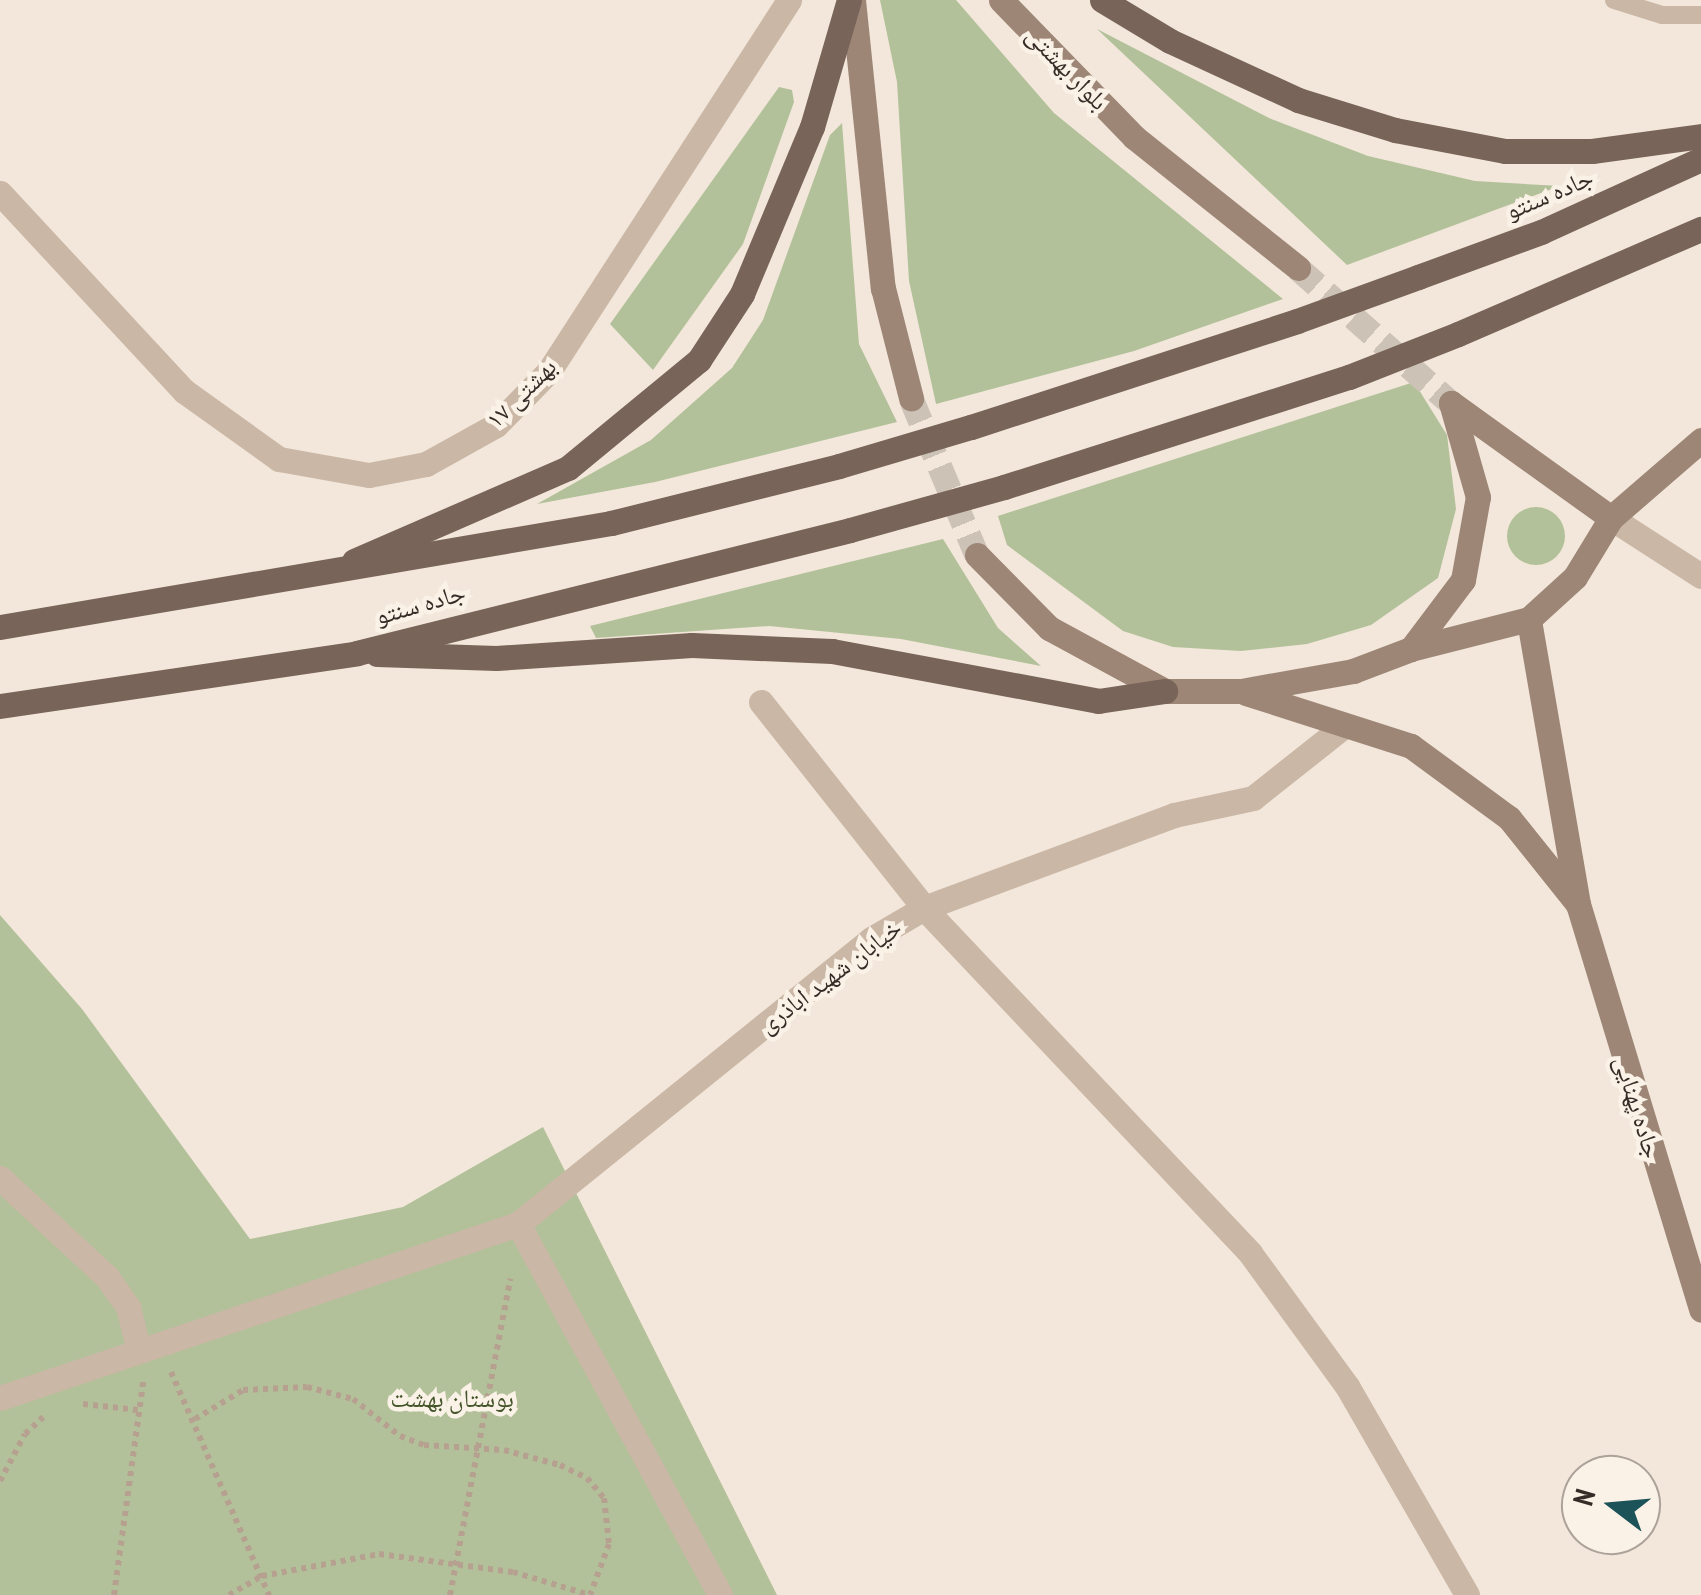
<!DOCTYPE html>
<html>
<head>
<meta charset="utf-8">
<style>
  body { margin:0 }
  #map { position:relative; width:1701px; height:1595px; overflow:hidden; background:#f2e7da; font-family:"PT Sans Narrow","Noto Naskh Arabic",sans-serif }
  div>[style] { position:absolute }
  .green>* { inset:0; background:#b3c19a }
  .round { border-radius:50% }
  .secondary-tunnel>* { height:25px; margin-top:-12.5px; transform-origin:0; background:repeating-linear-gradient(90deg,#ccc2b6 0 25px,transparent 0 37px) }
  .path>* { height:6px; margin-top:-3px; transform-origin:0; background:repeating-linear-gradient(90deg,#b6a190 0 5px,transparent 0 10px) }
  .lane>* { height:18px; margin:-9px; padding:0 9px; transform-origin:9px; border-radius:9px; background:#cab7a6 }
  .street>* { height:25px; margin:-12.5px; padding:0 12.5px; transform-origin:12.5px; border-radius:12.5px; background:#cab7a6 }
  .secondary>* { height:25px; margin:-12.5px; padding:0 12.5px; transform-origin:12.5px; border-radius:12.5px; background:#9e8677 }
  .primary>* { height:25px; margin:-12.5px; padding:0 12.5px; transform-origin:12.5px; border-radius:12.5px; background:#786458 }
  .primary-bridge>* { height:25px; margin:-12.5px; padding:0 12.5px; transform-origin:12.5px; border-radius:12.5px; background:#786458 }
  span { translate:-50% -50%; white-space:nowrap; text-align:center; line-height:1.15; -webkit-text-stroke:9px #faf1e7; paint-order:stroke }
  .street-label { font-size:25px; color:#362c27 }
  .park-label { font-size:25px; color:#44552a }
  .north { position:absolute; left:1561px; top:1455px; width:100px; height:100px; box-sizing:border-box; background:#faf1e7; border:2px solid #aca29a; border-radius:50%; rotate:286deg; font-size:28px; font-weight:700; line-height:40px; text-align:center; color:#362c27 }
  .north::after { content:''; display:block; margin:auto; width:35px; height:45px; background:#1c5358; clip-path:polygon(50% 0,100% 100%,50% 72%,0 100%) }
</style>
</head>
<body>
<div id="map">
  <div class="green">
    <div style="clip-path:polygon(880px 0,956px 0,1054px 113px,1283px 299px,1134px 351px,936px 404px,909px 281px,897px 82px)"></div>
    <div style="clip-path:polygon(1097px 29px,1269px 118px,1368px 156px,1475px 181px,1560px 186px,1347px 265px)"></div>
    <div style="clip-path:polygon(779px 87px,792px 90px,794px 102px,743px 244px,653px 370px,610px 324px)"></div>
    <div style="clip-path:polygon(842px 123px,859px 344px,897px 422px,655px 482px,537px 504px,651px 440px,732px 368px,763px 320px,830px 135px)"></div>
    <div style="clip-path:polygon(1414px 382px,1447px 435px,1456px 509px,1438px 578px,1371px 625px,1307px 644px,1241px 651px,1173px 647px,1123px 631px,1007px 545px,998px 516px)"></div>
    <div class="round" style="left:1507px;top:507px;width:58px;height:58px"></div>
    <div style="clip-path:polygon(943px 539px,998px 628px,1041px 666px,901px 639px,769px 626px,596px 638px,590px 626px)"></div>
    <div style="clip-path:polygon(0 915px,82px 1009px,250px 1239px,403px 1207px,543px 1127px,777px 1595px,0 1595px)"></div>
  </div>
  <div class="secondary-tunnel">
    <div style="left:1298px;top:268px;width:204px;rotate:41.4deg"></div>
    <div style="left:911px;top:398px;width:170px;rotate:67.2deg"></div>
  </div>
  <div class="path">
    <div style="left:171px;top:1372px;width:244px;rotate:66.3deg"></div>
    <div style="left:83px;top:1404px;width:55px;rotate:6.2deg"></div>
    <div style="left:195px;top:1419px;width:56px;rotate:-31.1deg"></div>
    <div style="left:243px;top:1390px;width:64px;rotate:-2.7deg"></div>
    <div style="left:307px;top:1387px;width:48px;rotate:14.6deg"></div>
    <div style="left:353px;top:1399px;width:60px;rotate:38.2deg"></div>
    <div style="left:400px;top:1436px;width:26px;rotate:21deg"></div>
    <div style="left:424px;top:1445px;width:80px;rotate:3.6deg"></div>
    <div style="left:504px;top:1450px;width:58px;rotate:15deg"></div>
    <div style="left:560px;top:1465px;width:30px;rotate:26deg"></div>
    <div style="left:587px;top:1478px;width:26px;rotate:50deg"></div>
    <div style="left:604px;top:1498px;width:46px;rotate:83.8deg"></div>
    <div style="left:609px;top:1544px;width:54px;rotate:110.4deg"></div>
    <div style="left:0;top:1481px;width:53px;rotate:-62deg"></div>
    <div style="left:25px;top:1434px;width:25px;rotate:-43deg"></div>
    <div style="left:114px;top:1595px;width:215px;rotate:-82.2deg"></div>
    <div style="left:229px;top:1595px;width:38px;rotate:-30deg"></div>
    <div style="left:262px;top:1576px;width:119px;rotate:-10.6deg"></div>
    <div style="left:379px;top:1554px;width:135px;rotate:7.7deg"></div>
    <div style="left:513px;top:1572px;width:80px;rotate:16.6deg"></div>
    <div style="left:450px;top:1595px;width:322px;rotate:-79.2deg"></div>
  </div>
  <div class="lane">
    <div style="left:1614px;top:0;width:50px;rotate:17.4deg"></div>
    <div style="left:1662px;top:15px;width:39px"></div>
  </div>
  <div class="street">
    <div style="left:0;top:193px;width:270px;rotate:47.1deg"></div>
    <div style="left:184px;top:391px;width:117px;rotate:35.6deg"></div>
    <div style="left:279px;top:459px;width:91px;rotate:10.1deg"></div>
    <div style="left:369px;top:475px;width:58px;rotate:-10.9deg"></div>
    <div style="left:426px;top:464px;width:80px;rotate:-29.1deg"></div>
    <div style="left:496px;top:425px;width:76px;rotate:-45.5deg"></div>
    <div style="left:549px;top:371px;width:442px;rotate:-57.1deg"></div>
    <div style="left:1611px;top:518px;width:107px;rotate:32.8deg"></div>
    <div style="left:761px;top:702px;width:263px;rotate:51.6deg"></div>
    <div style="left:924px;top:908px;width:475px;rotate:46.6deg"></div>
    <div style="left:1250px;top:1253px;width:165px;rotate:53.9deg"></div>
    <div style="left:1347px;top:1386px;width:241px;rotate:60.1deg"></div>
    <div style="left:0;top:1178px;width:146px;rotate:42.8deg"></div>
    <div style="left:107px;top:1277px;width:37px;rotate:55deg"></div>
    <div style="left:128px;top:1307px;width:45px;rotate:76deg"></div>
    <div style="left:518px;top:1224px;width:422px;rotate:61.4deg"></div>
    <div style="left:0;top:1398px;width:546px;rotate:-18.57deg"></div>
    <div style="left:518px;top:1224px;width:454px;rotate:-38.9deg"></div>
    <div style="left:871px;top:939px;width:61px;rotate:-30.3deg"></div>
    <div style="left:924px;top:908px;width:267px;rotate:-20.4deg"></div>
    <div style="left:1174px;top:815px;width:81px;rotate:-12.1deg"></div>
    <div style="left:1253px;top:798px;width:116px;rotate:-38.4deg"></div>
  </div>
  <div class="secondary">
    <div style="left:853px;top:0;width:290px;rotate:84.1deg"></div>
    <div style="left:883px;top:288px;width:114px;rotate:75.7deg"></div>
    <div style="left:1001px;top:0;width:191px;rotate:45.8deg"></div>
    <div style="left:1134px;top:137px;width:210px;rotate:38.6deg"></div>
    <div style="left:1451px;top:403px;width:197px;rotate:35.7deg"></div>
    <div style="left:977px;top:555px;width:103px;rotate:45.4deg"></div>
    <div style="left:1049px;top:628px;width:132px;rotate:28.5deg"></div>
    <div style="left:1165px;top:691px;width:76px"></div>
    <div style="left:1241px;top:691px;width:114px;rotate:-10.1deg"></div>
    <div style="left:1353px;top:671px;width:62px;rotate:-20.8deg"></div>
    <div style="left:1411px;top:649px;width:86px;rotate:-53deg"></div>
    <div style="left:1463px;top:580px;width:84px;rotate:-79.8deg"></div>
    <div style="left:1478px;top:497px;width:98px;rotate:-106deg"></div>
    <div style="left:1411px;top:649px;width:122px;rotate:-14.3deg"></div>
    <div style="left:1529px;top:619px;width:62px;rotate:-42.4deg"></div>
    <div style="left:1575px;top:577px;width:69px;rotate:-58.6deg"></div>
    <div style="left:1611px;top:518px;width:119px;rotate:-40.9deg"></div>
    <div style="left:1246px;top:693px;width:173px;rotate:17.8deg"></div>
    <div style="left:1411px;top:746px;width:122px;rotate:36.3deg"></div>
    <div style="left:1509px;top:818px;width:110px;rotate:51.3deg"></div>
    <div style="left:1578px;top:904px;width:289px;rotate:-99.8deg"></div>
    <div style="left:1578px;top:904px;width:424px;rotate:73.1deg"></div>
  </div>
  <div class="primary">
    <div style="left:1102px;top:0;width:79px;rotate:31.1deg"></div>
    <div style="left:1170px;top:41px;width:141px;rotate:24.7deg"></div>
    <div style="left:1298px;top:100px;width:102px;rotate:17.2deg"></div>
    <div style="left:1395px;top:130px;width:112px;rotate:10.8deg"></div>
    <div style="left:1505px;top:151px;width:87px"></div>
    <div style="left:1592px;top:151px;width:110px;rotate:-7.8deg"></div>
    <div style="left:1418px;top:277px;width:131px;rotate:-20.1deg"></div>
    <div style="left:1541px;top:232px;width:176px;rotate:-24.5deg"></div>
    <div style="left:1458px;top:334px;width:265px;rotate:-23.4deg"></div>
    <div style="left:971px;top:427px;width:343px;rotate:-18deg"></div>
    <div style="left:1004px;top:487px;width:362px;rotate:-17.7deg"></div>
    <div style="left:354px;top:561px;width:233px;rotate:-23.5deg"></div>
    <div style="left:568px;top:468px;width:170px;rotate:-39.5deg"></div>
    <div style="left:699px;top:360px;width:79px;rotate:-56.9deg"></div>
    <div style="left:742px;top:294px;width:181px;rotate:-67.3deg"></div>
    <div style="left:812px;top:127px;width:132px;rotate:-73.8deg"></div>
    <div style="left:0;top:627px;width:620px;rotate:-9.66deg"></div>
    <div style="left:611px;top:523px;width:235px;rotate:-14deg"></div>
    <div style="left:377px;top:654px;width:119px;rotate:1.9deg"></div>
    <div style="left:496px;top:658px;width:196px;rotate:-3.8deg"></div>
    <div style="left:692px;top:645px;width:140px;rotate:2.5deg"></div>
    <div style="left:832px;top:651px;width:271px;rotate:10.6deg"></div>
    <div style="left:1098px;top:701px;width:68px;rotate:-8.5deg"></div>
    <div style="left:0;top:706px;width:361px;rotate:-8.4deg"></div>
    <div style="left:357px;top:653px;width:508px;rotate:-14.01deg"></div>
  </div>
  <div class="primary-bridge">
    <div style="left:1297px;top:321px;width:129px;rotate:-20deg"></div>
    <div style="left:1349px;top:377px;width:117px;rotate:-21.5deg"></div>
    <div style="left:839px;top:466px;width:138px;rotate:-16.5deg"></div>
    <div style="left:850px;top:530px;width:160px;rotate:-15.6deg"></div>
  </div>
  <div class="street-label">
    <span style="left:1067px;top:68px;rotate:46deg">بلوار بهشتی</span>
    <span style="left:1549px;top:194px;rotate:-23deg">جاده سنتو</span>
    <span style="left:521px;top:393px;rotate:-45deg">بهشتی ۱۷</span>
    <span style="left:420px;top:604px;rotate:-16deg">جاده سنتو</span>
    <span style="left:830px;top:976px;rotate:-37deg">خیابان شهید اباذری</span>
    <span style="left:1638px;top:1107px;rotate:73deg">جاده پهنایی</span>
  </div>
  <div class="park-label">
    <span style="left:452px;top:1398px">بوستان بهشت</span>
  </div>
  <div class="north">N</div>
</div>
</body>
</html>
